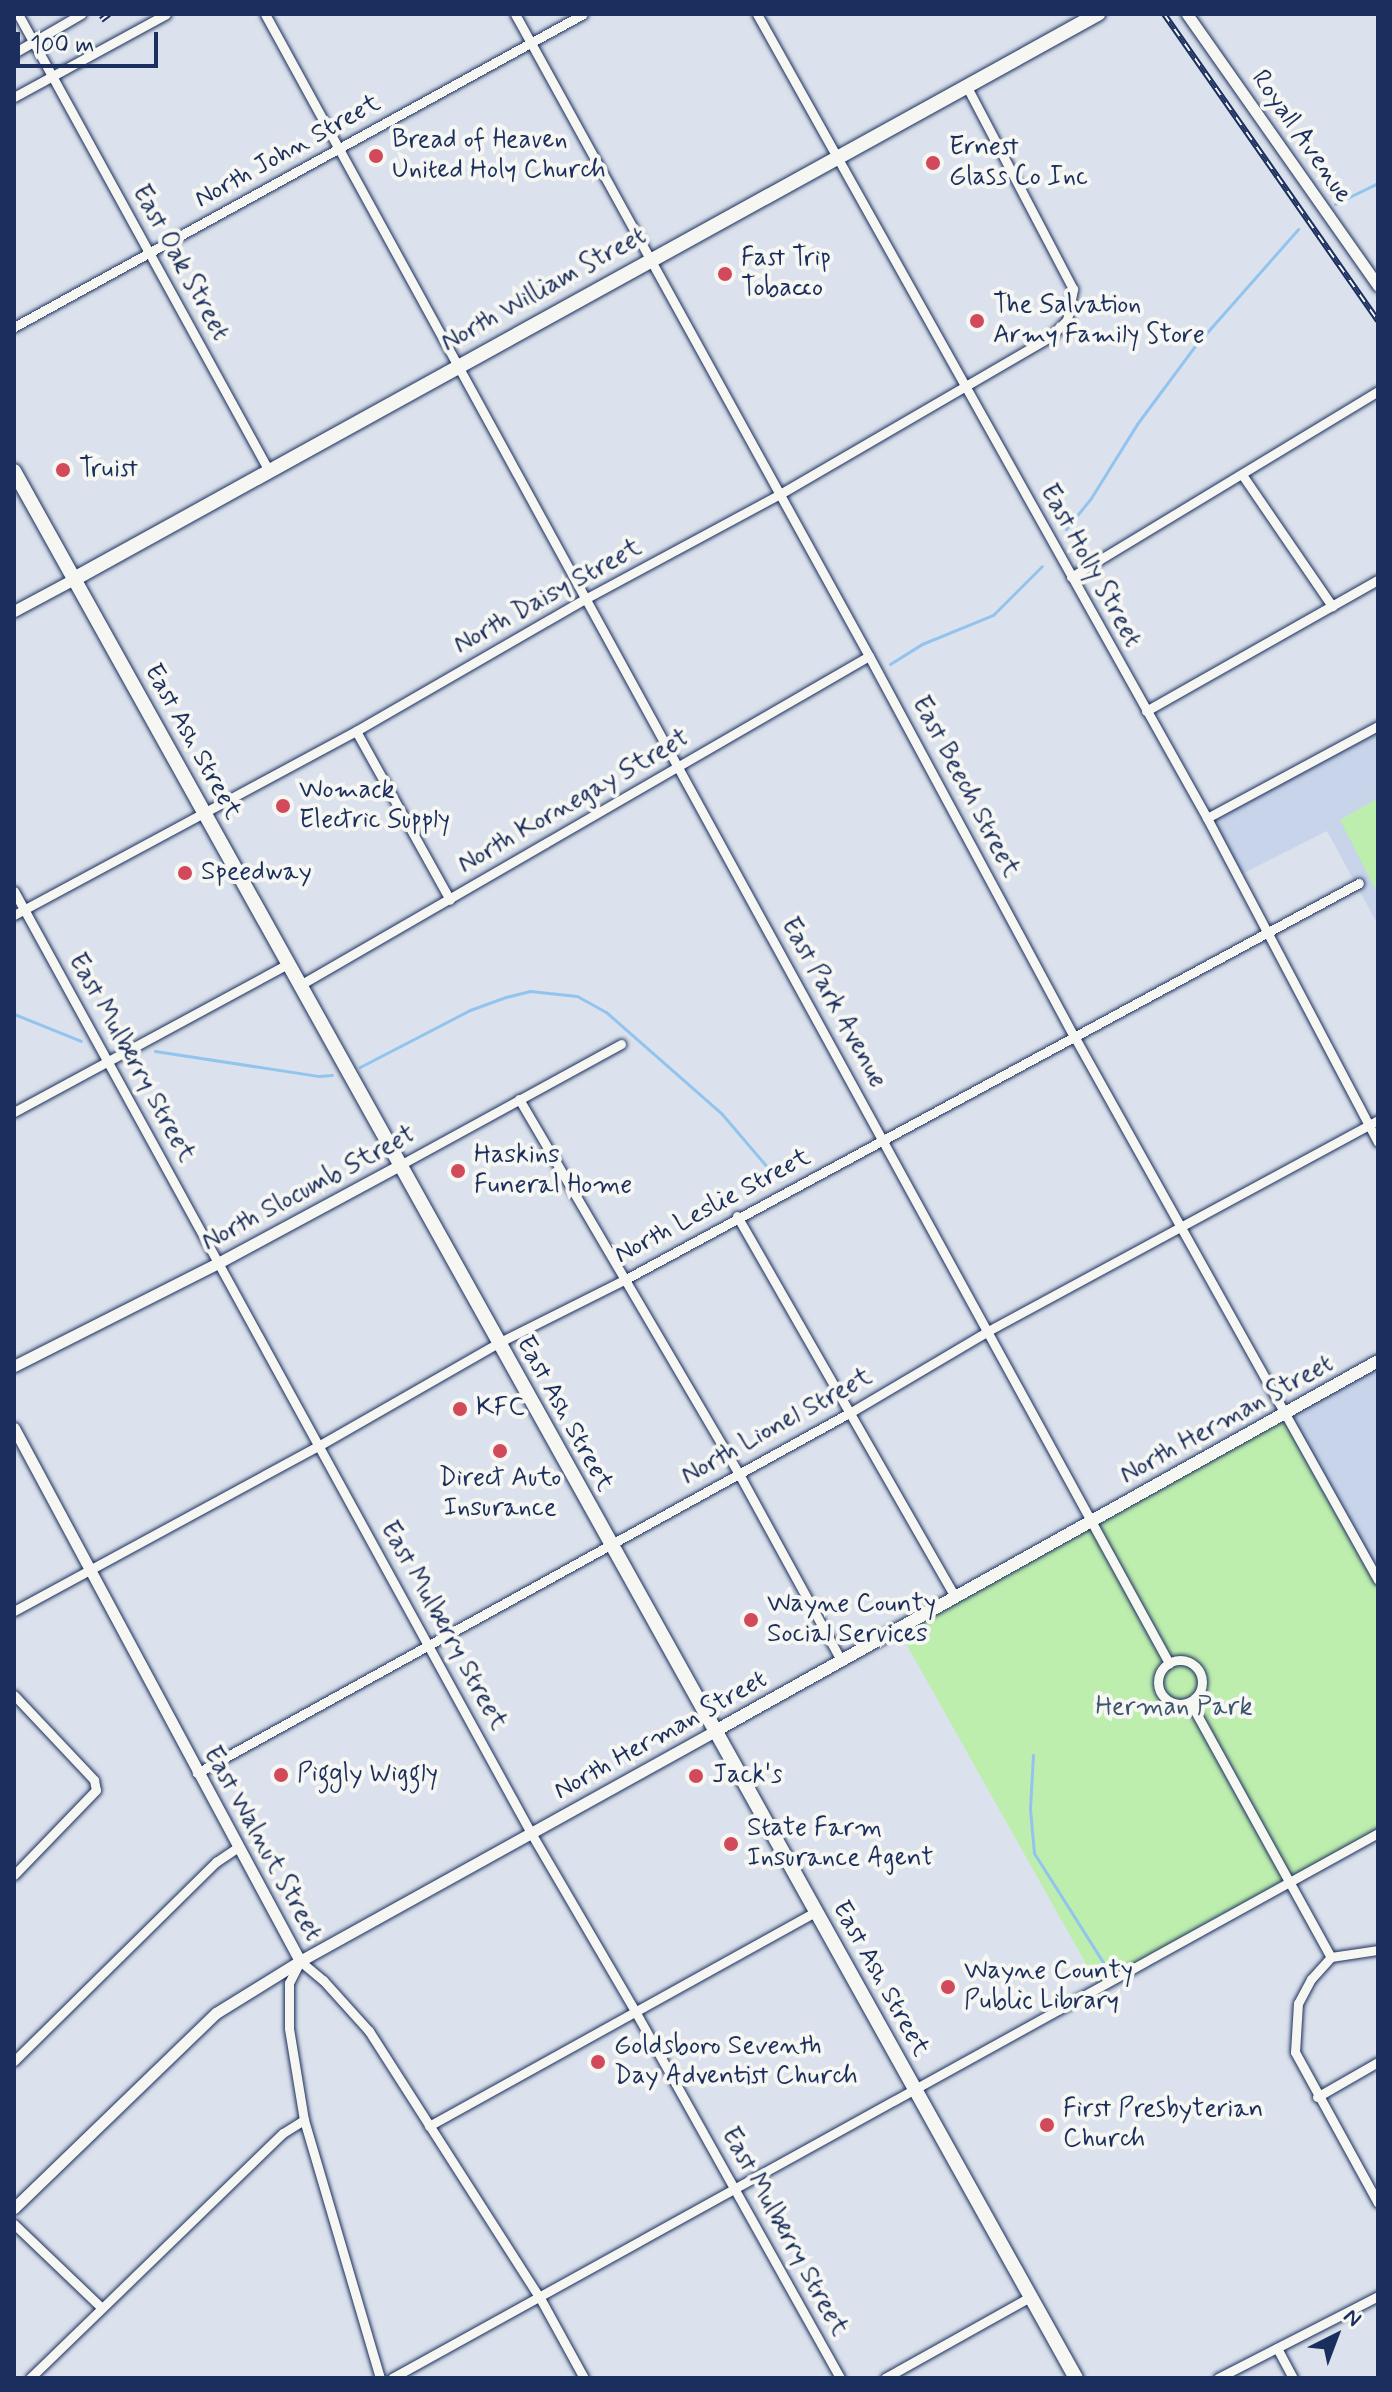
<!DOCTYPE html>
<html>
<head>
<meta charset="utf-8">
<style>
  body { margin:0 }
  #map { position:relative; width:1392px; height:2392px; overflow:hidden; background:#dbe2ed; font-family:Mynerve,sans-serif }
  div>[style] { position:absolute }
  .built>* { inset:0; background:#c8d4e9 }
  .green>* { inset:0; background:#bdeeae }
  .stream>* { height:3px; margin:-1.5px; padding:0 1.5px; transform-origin:1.5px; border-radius:1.5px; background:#92c4ee }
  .roads { filter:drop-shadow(0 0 2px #1b2f5e) drop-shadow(0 0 2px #1b2f5e) }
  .minor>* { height:9px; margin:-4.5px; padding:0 4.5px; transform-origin:4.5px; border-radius:4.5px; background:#f6f6f2 }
  .minor>.ring { margin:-4.5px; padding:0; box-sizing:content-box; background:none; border:9px solid #f6f6f2; border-radius:50% }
  .tertiary>* { height:11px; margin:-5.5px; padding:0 5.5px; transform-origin:5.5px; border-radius:5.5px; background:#f6f6f2 }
  .secondary>* { height:12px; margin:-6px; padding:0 6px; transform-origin:6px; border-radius:6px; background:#f6f6f2 }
  .primary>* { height:14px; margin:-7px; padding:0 7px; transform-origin:7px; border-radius:7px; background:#f6f6f2 }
  .rail>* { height:6px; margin-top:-3px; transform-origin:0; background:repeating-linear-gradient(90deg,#f6f6f2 0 9px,#1b2f5e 0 18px); box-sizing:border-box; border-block:2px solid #1b2f5e }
  .dots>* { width:22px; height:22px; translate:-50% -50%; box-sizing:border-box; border:4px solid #f6f6f2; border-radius:50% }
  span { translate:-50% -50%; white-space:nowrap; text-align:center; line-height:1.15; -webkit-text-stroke:8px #f6f6f2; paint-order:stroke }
  .street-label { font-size:26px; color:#1b2f5e }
  .poi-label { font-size:26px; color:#1b2f5e }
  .left { translate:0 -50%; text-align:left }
  .park-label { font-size:26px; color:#3b556e }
  .frame { position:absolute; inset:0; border:16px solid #1b2f5e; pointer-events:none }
  .north { position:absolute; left:1296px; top:2296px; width:80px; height:80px; -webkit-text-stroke:6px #f6f6f2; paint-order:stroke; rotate:42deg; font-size:22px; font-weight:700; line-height:32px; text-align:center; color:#1b2f5e }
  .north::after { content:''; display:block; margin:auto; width:28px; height:36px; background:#1b2f5e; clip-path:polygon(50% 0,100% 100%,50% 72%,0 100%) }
  .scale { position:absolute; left:16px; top:32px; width:142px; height:36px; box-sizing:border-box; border:4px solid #1b2f5e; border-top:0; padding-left:10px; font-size:24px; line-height:28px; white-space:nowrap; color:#1b2f5e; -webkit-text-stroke:6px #f6f6f2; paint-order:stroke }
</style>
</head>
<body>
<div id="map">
  <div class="built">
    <div style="clip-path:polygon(1378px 726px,1378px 925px,1327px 831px,1236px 877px,1207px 818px)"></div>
    <div style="clip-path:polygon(1378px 1361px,1378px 1580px,1284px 1412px)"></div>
  </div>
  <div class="green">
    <div style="clip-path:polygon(1378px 798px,1378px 894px,1340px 820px)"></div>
    <div style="clip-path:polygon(1284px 1412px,1378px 1580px,1378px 1833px,1099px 1987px,900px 1633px)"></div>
  </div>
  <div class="stream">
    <div style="left:1335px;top:204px;width:48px;rotate:-26deg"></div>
    <div style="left:1066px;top:529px;width:40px;rotate:-51deg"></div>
    <div style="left:1091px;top:498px;width:87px;rotate:-58.1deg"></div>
    <div style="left:1137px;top:424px;width:97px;rotate:-53.4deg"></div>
    <div style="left:1195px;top:346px;width:156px;rotate:-48.6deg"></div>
    <div style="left:890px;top:664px;width:38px;rotate:-32deg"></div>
    <div style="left:922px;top:644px;width:77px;rotate:-22.2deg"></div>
    <div style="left:993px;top:615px;width:69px;rotate:-45deg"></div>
    <div style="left:14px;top:1014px;width:72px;rotate:21.9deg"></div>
    <div style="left:155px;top:1051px;width:166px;rotate:8.7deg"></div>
    <div style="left:319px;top:1076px;width:13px;rotate:-4deg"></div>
    <div style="left:360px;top:1067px;width:124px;rotate:-27.4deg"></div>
    <div style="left:470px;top:1010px;width:38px;rotate:-20deg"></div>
    <div style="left:506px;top:997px;width:25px;rotate:-14deg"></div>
    <div style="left:530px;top:991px;width:47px;rotate:6.1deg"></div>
    <div style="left:577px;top:996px;width:33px;rotate:29deg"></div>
    <div style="left:606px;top:1012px;width:154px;rotate:41.3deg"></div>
    <div style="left:722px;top:1114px;width:79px;rotate:49.6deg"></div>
    <div style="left:1033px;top:1755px;width:54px;rotate:93.2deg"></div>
    <div style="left:1030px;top:1809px;width:44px;rotate:84.8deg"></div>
    <div style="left:1034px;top:1853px;width:138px;rotate:57.7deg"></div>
  </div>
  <div class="roads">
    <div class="minor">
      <div style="left:18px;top:14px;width:521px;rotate:61.22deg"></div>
      <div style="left:265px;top:14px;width:1881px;rotate:61.27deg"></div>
      <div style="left:515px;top:14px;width:733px;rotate:61.13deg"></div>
      <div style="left:869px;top:656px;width:432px;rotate:61.7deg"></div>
      <div style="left:1074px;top:1036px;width:623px;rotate:60.8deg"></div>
      <div style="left:757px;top:14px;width:921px;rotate:60.76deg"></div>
      <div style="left:1207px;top:818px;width:366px;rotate:62.2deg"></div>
      <div style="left:14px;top:53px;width:78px;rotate:-30.2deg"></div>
      <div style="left:14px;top:97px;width:173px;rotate:-28.6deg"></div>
      <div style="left:14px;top:327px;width:649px;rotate:-28.81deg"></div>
      <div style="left:1243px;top:476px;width:158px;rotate:55.6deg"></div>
      <div style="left:1071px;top:577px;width:359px;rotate:-31.2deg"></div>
      <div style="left:1146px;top:711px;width:266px;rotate:-29.5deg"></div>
      <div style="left:356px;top:731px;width:193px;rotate:60.9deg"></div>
      <div style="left:1207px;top:818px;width:194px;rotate:-28.3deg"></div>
      <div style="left:14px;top:891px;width:1075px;rotate:61.24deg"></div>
      <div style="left:531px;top:1833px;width:206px;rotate:59.7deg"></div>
      <div style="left:635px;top:2011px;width:420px;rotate:60.8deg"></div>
      <div style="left:14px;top:915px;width:388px;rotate:-28.3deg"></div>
      <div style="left:356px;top:731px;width:264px;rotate:-30deg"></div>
      <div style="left:585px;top:599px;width:221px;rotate:-28.3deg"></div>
      <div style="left:780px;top:494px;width:312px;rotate:-30.2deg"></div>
      <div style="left:1050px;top:337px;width:24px;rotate:-45deg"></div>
      <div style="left:1067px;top:320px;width:32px;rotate:-79deg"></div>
      <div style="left:1073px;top:289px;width:228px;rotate:-117.7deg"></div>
      <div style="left:300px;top:985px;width:657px;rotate:-30.04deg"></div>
      <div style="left:519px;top:1099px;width:435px;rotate:59.6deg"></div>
      <div style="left:739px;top:1474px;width:212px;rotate:61.3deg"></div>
      <div style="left:14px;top:1112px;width:311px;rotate:-28.4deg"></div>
      <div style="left:400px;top:1165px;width:252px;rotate:-28.7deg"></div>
      <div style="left:737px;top:1216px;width:437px;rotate:60.2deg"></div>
      <div style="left:14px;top:1611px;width:348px;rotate:-28.5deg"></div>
      <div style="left:320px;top:1445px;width:205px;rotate:-29.8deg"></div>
      <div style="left:498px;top:1343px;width:143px;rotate:-26.6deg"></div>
      <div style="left:626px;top:1279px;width:833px;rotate:-28.38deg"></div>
      <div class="ring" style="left:1158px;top:1660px;width:35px;height:35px"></div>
      <div style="left:14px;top:1695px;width:117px;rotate:46.7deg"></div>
      <div style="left:94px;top:1780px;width:10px;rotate:79deg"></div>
      <div style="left:96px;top:1790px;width:118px;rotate:134deg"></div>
      <div style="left:1190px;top:1702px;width:291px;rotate:61.1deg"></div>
      <div style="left:197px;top:1773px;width:747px;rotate:-28.9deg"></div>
      <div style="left:851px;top:1412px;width:159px;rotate:-30.6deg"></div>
      <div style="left:988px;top:1331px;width:443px;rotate:-28.4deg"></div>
      <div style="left:1331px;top:1957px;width:30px;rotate:132deg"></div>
      <div style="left:1311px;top:1979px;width:27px;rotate:118deg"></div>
      <div style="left:1298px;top:2003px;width:49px;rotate:93.5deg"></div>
      <div style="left:1295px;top:2052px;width:172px;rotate:61.2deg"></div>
      <div style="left:1331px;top:1957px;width:48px;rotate:-8.5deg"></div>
      <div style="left:14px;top:2061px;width:284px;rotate:-44.6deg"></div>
      <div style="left:216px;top:1862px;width:25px;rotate:-34deg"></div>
      <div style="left:1317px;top:2097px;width:70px;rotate:-29.8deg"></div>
      <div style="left:429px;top:2126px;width:441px;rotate:-29deg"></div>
      <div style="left:14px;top:2224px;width:120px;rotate:43.7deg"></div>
      <div style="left:1277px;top:2348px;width:34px;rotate:62deg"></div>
      <div style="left:30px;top:2378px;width:352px;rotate:-44.1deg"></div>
      <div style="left:283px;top:2133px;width:25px;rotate:-32deg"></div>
      <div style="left:380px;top:2378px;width:269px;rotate:-106.4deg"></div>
      <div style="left:304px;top:2120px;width:93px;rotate:-99.3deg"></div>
      <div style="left:289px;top:2028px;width:45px;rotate:-90deg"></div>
      <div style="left:289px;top:1983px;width:25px;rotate:-63deg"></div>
      <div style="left:300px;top:1961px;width:30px;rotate:40deg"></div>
      <div style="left:323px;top:1980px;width:69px;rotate:48deg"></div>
      <div style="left:369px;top:2031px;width:317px;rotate:57.4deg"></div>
      <div style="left:540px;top:2298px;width:91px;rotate:61.2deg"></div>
      <div style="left:392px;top:2378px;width:1127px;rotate:-28.93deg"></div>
      <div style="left:885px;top:2378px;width:166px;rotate:-29.2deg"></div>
      <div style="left:1218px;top:2378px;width:180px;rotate:-27.1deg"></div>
    </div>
    <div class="tertiary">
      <div style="left:1187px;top:14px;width:332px;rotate:54.9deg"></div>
      <div style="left:14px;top:611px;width:68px;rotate:-28.1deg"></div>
      <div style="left:14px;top:1366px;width:229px;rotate:-26.8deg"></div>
      <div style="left:218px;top:1263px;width:207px;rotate:-28.3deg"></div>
      <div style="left:14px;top:1428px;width:605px;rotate:61.78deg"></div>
      <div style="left:14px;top:2208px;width:281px;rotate:-44deg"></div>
      <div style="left:216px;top:2013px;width:99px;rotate:-31.8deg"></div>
      <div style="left:300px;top:1961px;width:477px;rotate:-29deg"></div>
    </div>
    <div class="secondary">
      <div style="left:717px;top:1730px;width:757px;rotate:-29.17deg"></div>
    </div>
    <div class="primary">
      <div style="left:14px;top:471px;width:2183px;rotate:60.89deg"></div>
      <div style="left:74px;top:579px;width:1170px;rotate:-28.89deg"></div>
    </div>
  </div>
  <div class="rail">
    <div style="left:1164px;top:14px;width:374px;rotate:55.1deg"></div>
    <div style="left:101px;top:20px;width:10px;rotate:-37deg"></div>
  </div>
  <div class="dots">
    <div style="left:376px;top:156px;background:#d1495b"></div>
    <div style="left:933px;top:163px;background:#d1495b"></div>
    <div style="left:725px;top:274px;background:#d1495b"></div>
    <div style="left:977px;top:321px;background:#d1495b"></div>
    <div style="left:63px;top:470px;background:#d1495b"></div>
    <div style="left:283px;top:806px;background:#d1495b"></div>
    <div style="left:185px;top:873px;background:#d1495b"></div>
    <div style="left:458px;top:1171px;background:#d1495b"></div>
    <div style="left:460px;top:1409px;background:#d1495b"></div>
    <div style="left:500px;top:1451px;background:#d1495b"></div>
    <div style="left:751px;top:1620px;background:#d1495b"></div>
    <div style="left:281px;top:1775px;background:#d1495b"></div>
    <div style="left:696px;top:1776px;background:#d1495b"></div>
    <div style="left:731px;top:1844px;background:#d1495b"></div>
    <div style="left:948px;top:1987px;background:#d1495b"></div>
    <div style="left:598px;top:2062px;background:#d1495b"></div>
    <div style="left:1047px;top:2125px;background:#d1495b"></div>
  </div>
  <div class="street-label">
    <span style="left:1301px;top:137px;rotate:55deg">Royall Avenue</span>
    <span style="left:288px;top:152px;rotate:-29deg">North John Street</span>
    <span style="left:180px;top:263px;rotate:61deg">East Oak Street</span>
    <span style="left:544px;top:290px;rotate:-29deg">North William Street</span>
    <span style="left:1090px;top:566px;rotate:61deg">East Holly Street</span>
    <span style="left:548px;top:597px;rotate:-29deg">North Daisy Street</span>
    <span style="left:192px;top:742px;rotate:61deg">East Ash Street</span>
    <span style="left:965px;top:787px;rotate:62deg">East Beech Street</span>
    <span style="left:574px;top:802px;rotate:-30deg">North Kornegay Street</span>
    <span style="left:833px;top:1003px;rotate:61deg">East Park Avenue</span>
    <span style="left:131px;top:1058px;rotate:61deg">East Mulberry Street</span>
    <span style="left:309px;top:1189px;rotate:-28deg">North Slocumb Street</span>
    <span style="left:713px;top:1207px;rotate:-28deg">North Leslie Street</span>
    <span style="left:564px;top:1414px;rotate:61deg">East Ash Street</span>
    <span style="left:1227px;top:1420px;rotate:-29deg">North Herman Street</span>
    <span style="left:777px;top:1427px;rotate:-29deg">North Lionel Street</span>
    <span style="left:443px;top:1626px;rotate:61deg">East Mulberry Street</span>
    <span style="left:661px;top:1736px;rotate:-29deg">North Herman Street</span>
    <span style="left:262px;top:1844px;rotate:61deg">East Walnut Street</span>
    <span style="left:880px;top:1979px;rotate:61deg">East Ash Street</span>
    <span style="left:784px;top:2232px;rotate:61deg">East Mulberry Street</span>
  </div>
  <div class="poi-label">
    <span class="left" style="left:392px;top:156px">Bread of Heaven<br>United Holy Church</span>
    <span class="left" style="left:949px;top:163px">Ernest<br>Glass Co Inc</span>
    <span class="left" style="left:741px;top:274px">Fast Trip<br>Tobacco</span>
    <span class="left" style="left:993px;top:321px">The Salvation<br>Army Family Store</span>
    <span class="left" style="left:79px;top:470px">Truist</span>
    <span class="left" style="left:299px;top:806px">Womack<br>Electric Supply</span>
    <span class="left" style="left:201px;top:873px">Speedway</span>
    <span class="left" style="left:474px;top:1171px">Haskins<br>Funeral Home</span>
    <span class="left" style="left:476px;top:1409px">KFC</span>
    <span style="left:500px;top:1494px">Direct Auto<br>Insurance</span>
    <span class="left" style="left:767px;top:1620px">Wayne County<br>Social Services</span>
    <span class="left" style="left:297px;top:1775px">Piggly Wiggly</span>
    <span class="left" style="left:712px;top:1776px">Jack's</span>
    <span class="left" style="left:747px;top:1844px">State Farm<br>Insurance Agent</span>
    <span class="left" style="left:964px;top:1987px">Wayne County<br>Public Library</span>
    <span class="left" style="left:614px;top:2062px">Goldsboro Seventh<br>Day Adventist Church</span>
    <span class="left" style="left:1063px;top:2125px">First Presbyterian<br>Church</span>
  </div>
  <div class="park-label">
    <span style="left:1174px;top:1708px">Herman Park</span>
  </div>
  <div class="frame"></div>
  <div class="north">N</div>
  <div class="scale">100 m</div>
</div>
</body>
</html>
